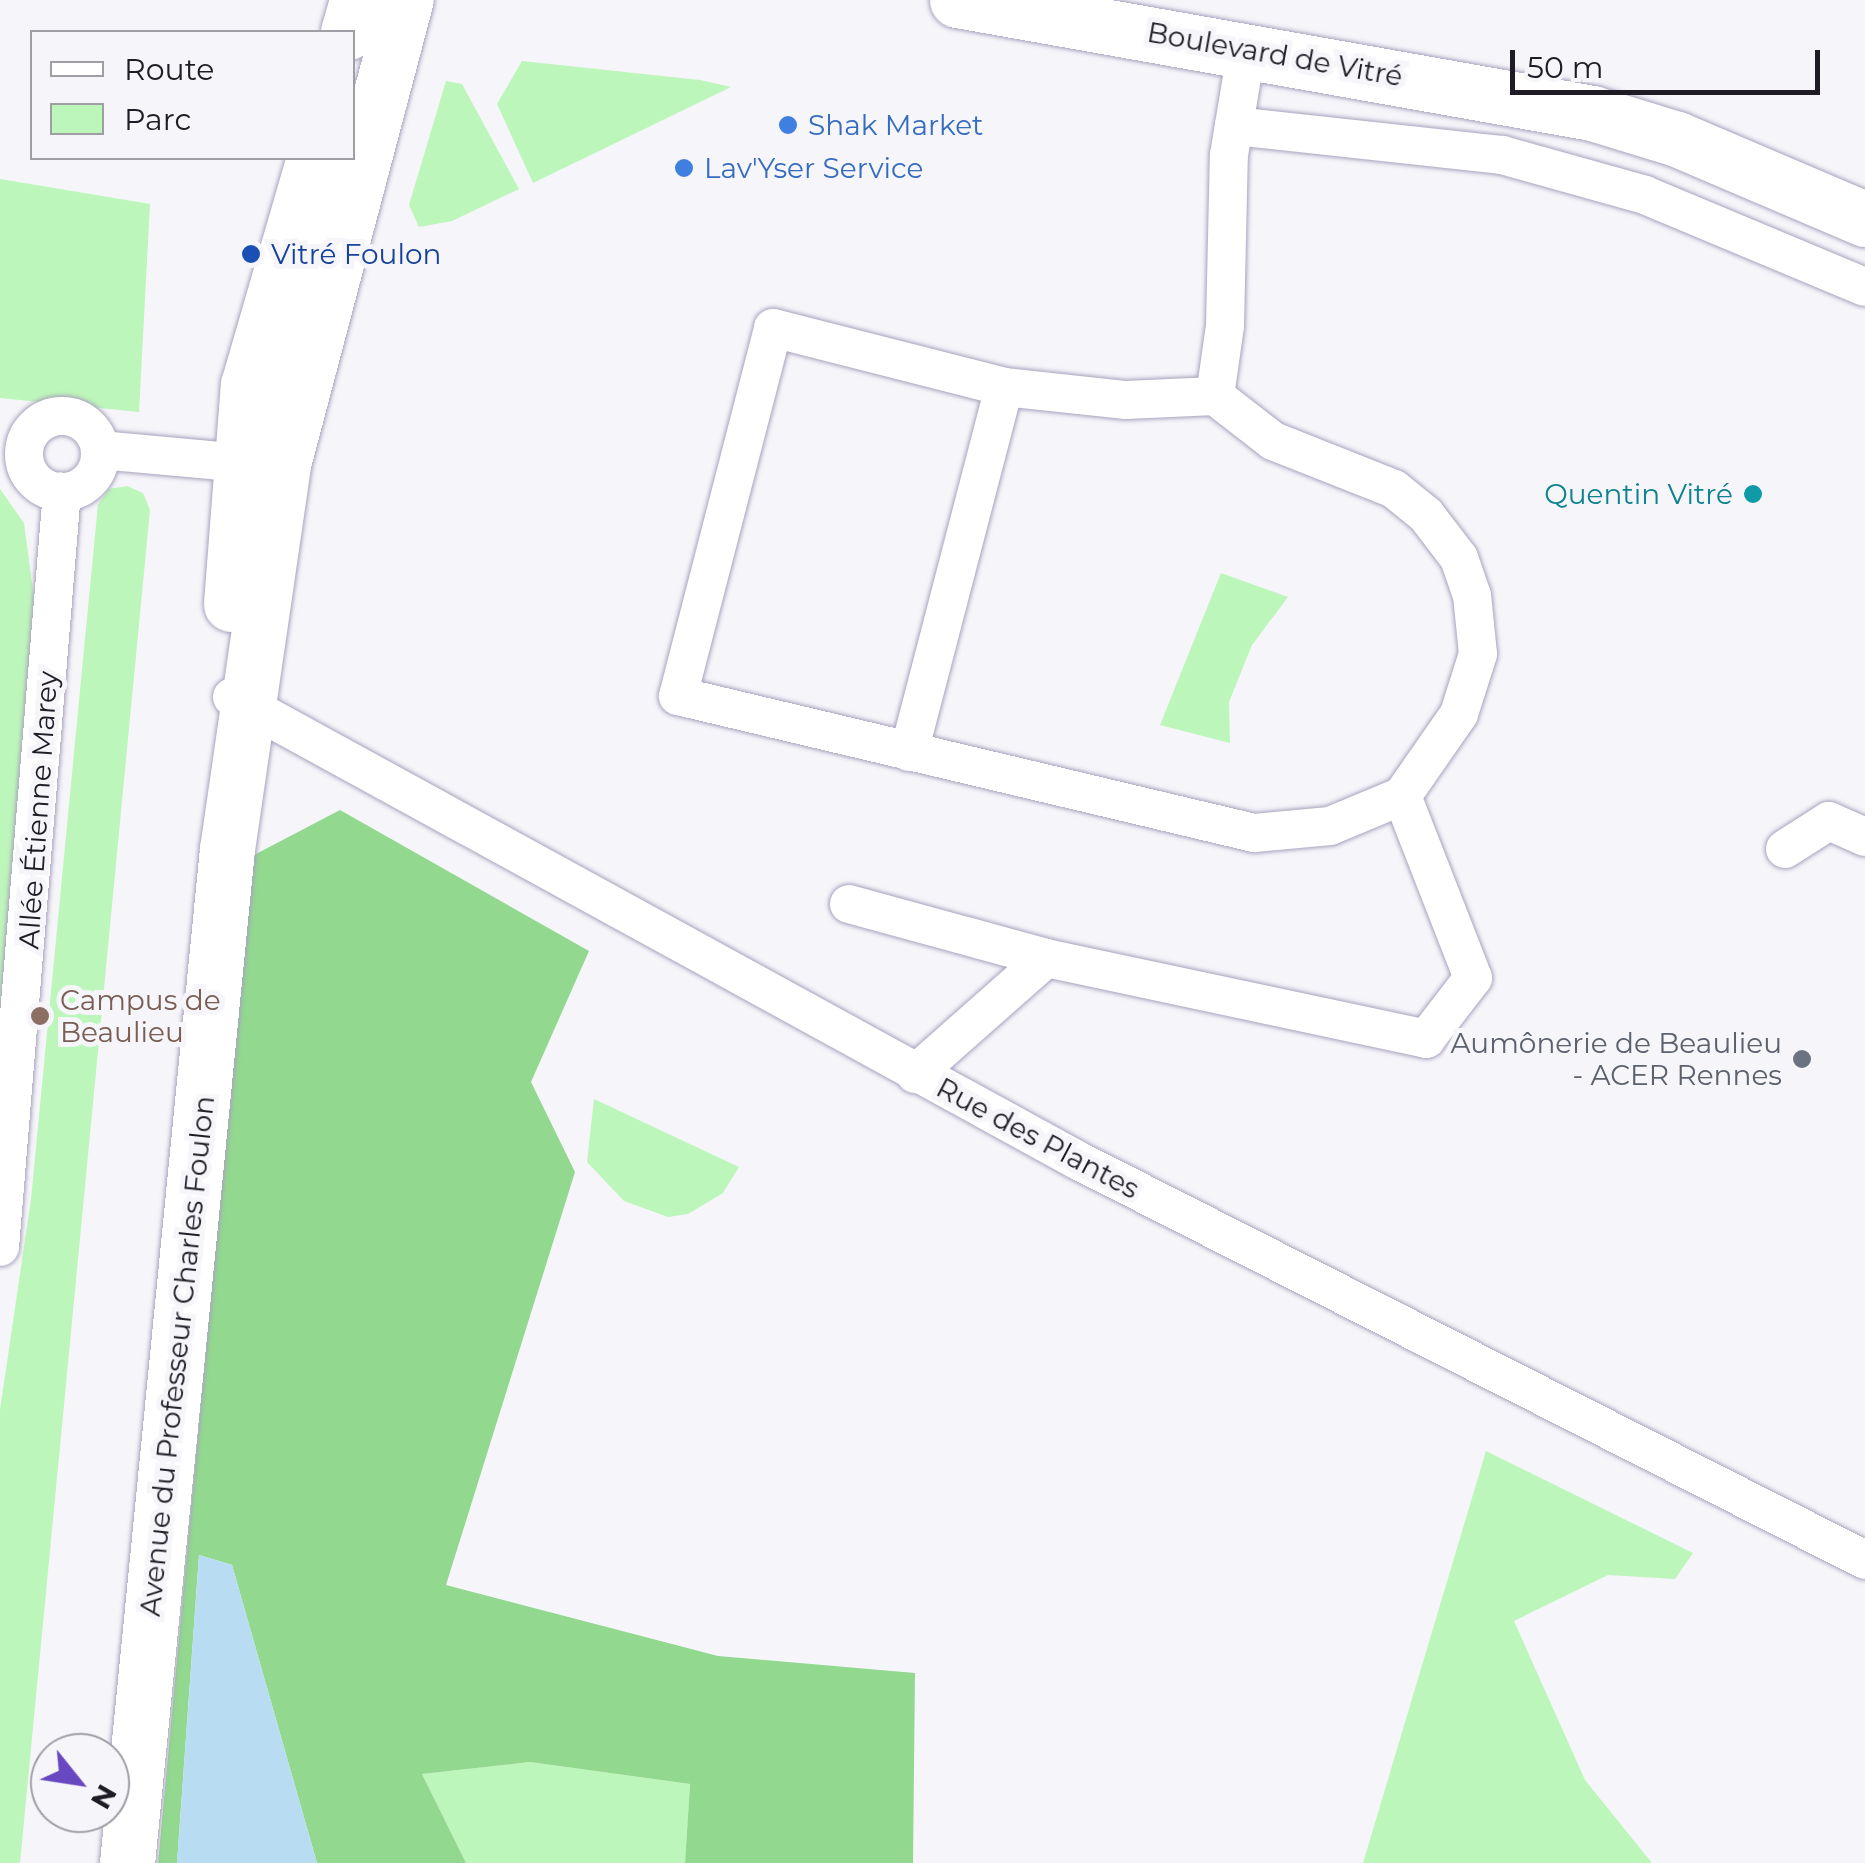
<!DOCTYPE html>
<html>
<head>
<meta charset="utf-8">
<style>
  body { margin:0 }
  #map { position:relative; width:1865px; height:1863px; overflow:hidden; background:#f6f5fa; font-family:Montserrat,sans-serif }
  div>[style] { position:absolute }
  .green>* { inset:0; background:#bdf6ba }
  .forest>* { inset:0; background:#92d88f }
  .water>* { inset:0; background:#b8ddf3 }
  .roads { filter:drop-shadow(0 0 2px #a9a2bd) drop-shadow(0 0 2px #a9a2bd) }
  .street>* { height:38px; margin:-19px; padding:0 19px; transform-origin:19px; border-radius:19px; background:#fff }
  .street>.ring { margin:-19px; padding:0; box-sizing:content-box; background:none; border:38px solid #fff; border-radius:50% }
  .secondary>* { height:55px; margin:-27.5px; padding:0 27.5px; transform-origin:27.5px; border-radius:27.5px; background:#fff }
  .dots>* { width:28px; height:28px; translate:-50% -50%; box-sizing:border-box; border:5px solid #f6f5fa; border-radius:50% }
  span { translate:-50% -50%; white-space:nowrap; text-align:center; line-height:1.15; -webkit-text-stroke:10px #f6f5fa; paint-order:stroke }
  .street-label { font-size:28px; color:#1f1c26 }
  .shop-label { font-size:28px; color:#366cbe }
  .left { translate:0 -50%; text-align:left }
  .transit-label { font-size:28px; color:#164399 }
  .culture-label { font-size:28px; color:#0d838f }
  .right { translate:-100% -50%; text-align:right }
  .education-label { font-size:28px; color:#785e54 }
  .worship-label { font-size:28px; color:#5b616d }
  .legend { position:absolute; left:30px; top:30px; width:325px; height:130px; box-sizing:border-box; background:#f6f5fa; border:2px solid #a09ea5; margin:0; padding:12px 18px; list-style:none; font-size:30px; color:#1f1c26 }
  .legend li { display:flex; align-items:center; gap:20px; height:50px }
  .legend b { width:50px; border:2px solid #a09ea5 }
  .north { position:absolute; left:30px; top:1733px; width:100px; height:100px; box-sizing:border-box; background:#f6f5fa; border:2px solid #a09ea5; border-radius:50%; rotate:120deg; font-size:28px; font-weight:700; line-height:40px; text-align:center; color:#1f1c26 }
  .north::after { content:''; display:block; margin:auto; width:35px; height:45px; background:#6748c0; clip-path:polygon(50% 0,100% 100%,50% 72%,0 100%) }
  .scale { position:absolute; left:1510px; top:50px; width:310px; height:45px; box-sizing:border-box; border:5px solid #1f1c26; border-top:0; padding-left:12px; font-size:30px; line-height:35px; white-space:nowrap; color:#1f1c26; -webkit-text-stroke:8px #f6f5fa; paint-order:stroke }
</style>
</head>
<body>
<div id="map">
  <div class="green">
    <div style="clip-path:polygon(522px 61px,700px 80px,731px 87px,533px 183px,497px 104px)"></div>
    <div style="clip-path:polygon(446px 81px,462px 84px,519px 189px,452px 221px,419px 227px,409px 205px)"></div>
    <div style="clip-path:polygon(0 179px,150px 204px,139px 412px,0 398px)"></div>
    <div style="clip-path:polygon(127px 486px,143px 493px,150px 510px,20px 1863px,0 1863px,0 1410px,31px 1199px,98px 504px,109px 489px)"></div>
    <div style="clip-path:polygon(0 489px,24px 523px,34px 598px,0 1026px)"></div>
    <div style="clip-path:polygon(1221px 573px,1288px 597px,1252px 645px,1229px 702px,1230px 743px,1160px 725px)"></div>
    <div style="clip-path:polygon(594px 1099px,739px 1167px,723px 1193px,688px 1214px,668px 1217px,624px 1201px,587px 1162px)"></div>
    <div style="clip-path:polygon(1486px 1451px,1693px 1553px,1675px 1579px,1608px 1575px,1514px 1621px,1585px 1780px,1652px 1863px,1363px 1863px)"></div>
    <div style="clip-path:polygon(530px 1762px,690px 1784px,685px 1863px,466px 1863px,422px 1774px)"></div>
  </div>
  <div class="forest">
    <div style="clip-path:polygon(340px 810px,589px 951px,531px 1082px,575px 1172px,446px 1585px,718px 1656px,915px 1673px,913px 1863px,685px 1863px,690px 1784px,530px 1762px,422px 1774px,466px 1863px,317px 1863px,232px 1565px,199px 1555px,177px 1863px,158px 1863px,252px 856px)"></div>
  </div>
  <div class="water">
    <div style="clip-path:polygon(199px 1555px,232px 1565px,317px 1863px,177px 1863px)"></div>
  </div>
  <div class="roads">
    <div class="street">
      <div style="left:1234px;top:126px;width:270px;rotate:6.2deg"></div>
      <div style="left:1502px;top:155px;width:148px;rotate:15.6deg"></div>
      <div style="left:1645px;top:195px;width:238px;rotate:22.7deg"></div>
      <div style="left:773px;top:328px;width:238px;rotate:14.3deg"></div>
      <div style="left:1004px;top:387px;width:123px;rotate:6.1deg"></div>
      <div style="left:1126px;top:400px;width:89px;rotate:-2.6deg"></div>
      <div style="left:1215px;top:396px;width:73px;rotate:37.8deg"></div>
      <div style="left:1273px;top:441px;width:130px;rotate:21.6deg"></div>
      <div style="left:1394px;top:489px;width:41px;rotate:39.1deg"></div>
      <div style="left:1426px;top:515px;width:54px;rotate:52.5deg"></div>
      <div style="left:1459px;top:558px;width:39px;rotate:71deg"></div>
      <div style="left:1472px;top:595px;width:59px;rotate:84.2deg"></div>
      <div style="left:1478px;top:654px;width:63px;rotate:107.6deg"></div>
      <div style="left:1459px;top:714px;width:100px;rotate:124.8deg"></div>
      <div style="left:1402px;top:796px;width:78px;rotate:157.4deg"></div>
      <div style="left:1330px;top:826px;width:76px;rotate:174.7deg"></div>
      <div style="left:1254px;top:833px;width:592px;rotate:-166.62deg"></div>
      <div style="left:678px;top:696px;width:380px;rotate:-75.5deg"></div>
      <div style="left:1215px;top:396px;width:71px;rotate:-81.9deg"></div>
      <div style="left:1225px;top:326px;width:171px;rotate:-88.7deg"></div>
      <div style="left:1229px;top:155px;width:109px;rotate:-80.5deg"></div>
      <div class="ring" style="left:24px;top:416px;width:38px;height:38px"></div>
      <div style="left:100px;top:450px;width:167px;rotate:5.2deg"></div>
      <div style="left:232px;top:697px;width:964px;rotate:28.72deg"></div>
      <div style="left:1077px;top:1160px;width:884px;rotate:26.91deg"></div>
      <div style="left:909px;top:752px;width:377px;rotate:-75.4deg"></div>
      <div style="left:1785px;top:849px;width:52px;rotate:-32.5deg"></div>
      <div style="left:1829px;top:821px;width:39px;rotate:24deg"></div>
      <div style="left:849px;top:904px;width:204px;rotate:15.3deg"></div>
      <div style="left:1046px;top:958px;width:389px;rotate:12deg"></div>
      <div style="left:1426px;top:1039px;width:77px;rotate:-52.4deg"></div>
      <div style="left:1473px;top:978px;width:195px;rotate:-111.3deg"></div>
      <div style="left:915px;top:1074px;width:175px;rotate:-41.5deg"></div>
      <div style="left:0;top:1247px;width:758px;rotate:-85.31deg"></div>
    </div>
    <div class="secondary">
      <div style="left:957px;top:0;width:645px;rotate:10.09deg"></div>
      <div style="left:1592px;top:113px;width:89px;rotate:17deg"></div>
      <div style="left:1677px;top:139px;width:204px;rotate:23.1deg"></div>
      <div style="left:348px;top:32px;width:33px;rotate:-74deg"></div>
      <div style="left:231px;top:604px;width:220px;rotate:-85.6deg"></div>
      <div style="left:248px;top:385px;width:236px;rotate:-73.8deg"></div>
      <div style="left:127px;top:1863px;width:1019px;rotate:-84.37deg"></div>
      <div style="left:227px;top:849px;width:389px;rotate:-81.7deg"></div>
      <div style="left:283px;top:464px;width:480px;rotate:-75.2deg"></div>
    </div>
  </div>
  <div class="dots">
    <div style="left:788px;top:125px;background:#3f7fe0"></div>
    <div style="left:684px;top:168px;background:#3f7fe0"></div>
    <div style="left:251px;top:254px;background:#1a4fb4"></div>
    <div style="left:1753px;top:494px;background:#0f9aa8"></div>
    <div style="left:40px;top:1016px;background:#8d6e63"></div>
    <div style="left:1802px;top:1059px;background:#6b7280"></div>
  </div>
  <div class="street-label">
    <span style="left:1275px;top:54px;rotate:10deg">Boulevard de Vitré</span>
    <span style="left:38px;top:810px;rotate:-86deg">Allée Étienne Marey</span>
    <span style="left:1038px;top:1138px;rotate:28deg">Rue des Plantes</span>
    <span style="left:177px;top:1356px;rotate:-84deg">Avenue du Professeur Charles Foulon</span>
  </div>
  <div class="shop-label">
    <span class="left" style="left:808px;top:125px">Shak Market</span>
    <span class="left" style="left:704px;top:168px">Lav'Yser Service</span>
  </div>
  <div class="transit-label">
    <span class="left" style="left:271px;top:254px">Vitré Foulon</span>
  </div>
  <div class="culture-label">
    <span class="right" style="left:1733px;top:494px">Quentin Vitré</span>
  </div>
  <div class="education-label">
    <span class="left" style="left:60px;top:1016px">Campus de<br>Beaulieu</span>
  </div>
  <div class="worship-label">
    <span class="right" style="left:1782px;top:1059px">Aumônerie de Beaulieu<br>- ACER Rennes</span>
  </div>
  <ul class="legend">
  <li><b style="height:12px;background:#fff"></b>Route</li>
  <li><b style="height:28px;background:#bdf6ba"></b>Parc</li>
  </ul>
  <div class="north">N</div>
  <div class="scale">50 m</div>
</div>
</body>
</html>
